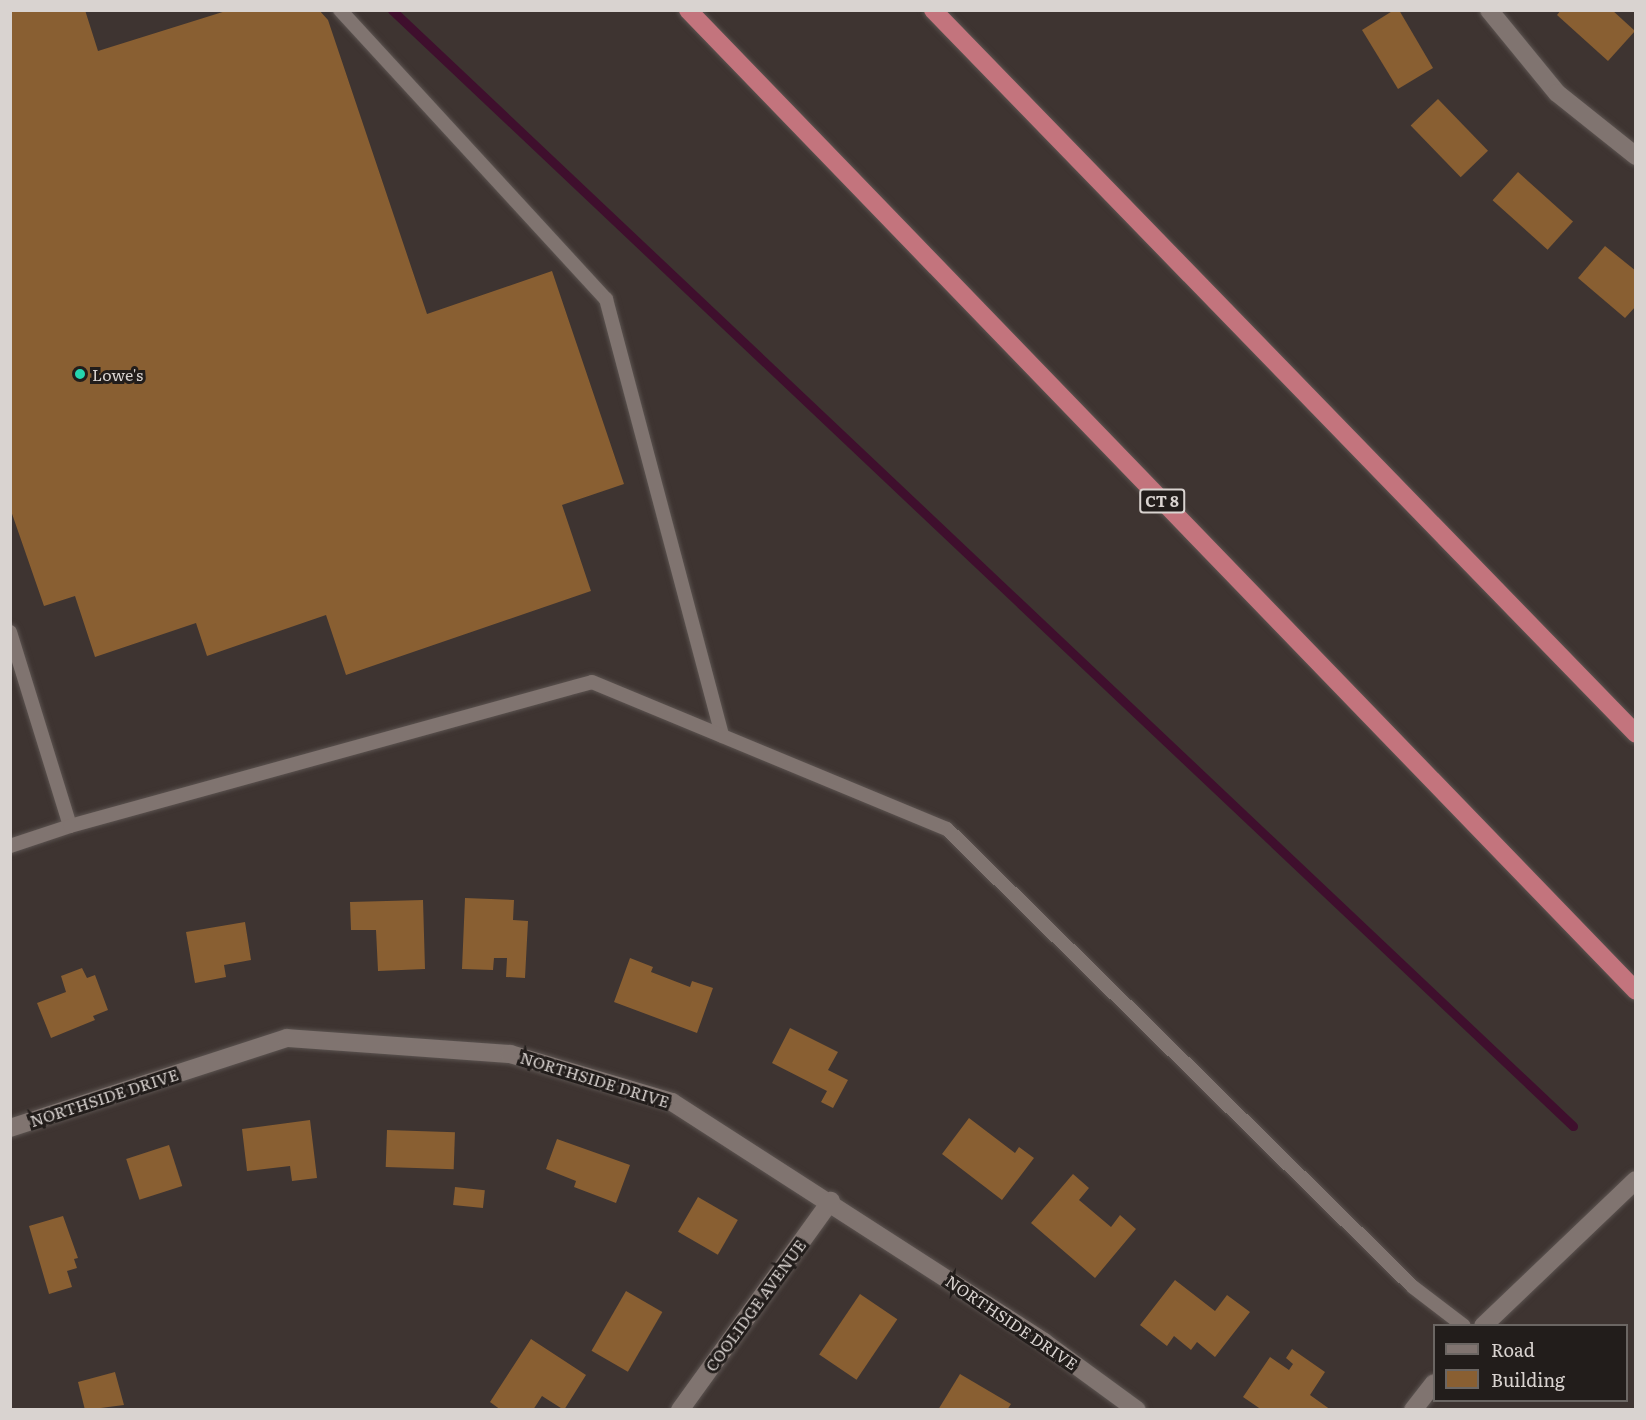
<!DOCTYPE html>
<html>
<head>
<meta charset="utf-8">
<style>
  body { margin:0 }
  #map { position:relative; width:1646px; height:1420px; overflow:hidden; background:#3e3431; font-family:Literata,serif }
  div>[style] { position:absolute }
  .stream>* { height:9px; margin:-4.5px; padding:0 4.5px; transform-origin:4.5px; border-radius:4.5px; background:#3f0f2d }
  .building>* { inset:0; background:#895f32; transform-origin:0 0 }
  .roads { filter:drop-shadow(0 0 2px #5b5350) drop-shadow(0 0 2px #5b5350) }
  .lane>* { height:14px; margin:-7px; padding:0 7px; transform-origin:7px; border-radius:7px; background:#807470 }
  .street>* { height:18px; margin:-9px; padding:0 9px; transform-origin:9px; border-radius:9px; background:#807470 }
  .highway>* { height:18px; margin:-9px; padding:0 9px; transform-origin:9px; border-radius:9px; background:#c3747d }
  .dots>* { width:16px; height:16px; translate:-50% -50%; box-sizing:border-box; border:3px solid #221d1b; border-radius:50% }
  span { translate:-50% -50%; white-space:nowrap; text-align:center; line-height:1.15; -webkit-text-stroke:6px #221d1b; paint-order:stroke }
  .shield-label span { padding:2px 4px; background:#221d1b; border:2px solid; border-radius:4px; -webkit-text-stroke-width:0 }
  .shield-label { font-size:15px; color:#d9d3d0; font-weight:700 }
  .poi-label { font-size:16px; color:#d9d3d0 }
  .left { translate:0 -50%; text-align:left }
  .street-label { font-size:16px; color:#d9d3d0 }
  .frame { position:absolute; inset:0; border:12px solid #d9d3d0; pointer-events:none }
  .legend { position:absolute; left:1433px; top:1324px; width:195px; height:78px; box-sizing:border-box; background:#221d1b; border:2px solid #6b6663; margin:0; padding:8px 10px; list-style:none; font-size:18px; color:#d9d3d0 }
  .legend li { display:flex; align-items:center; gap:12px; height:30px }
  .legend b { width:30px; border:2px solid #6b6663 }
</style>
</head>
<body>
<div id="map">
  <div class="stream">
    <div style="left:392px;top:10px;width:1625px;rotate:43.38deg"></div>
  </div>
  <div class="building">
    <div style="clip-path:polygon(10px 10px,85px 10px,98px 51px,229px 10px,319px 10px,328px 20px,427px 314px,552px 271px,624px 484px,562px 505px,591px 591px,346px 675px,326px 615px,207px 656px,196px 623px,95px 657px,75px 596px,44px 606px,10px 508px)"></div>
    <div style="clip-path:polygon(1394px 10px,1399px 10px,1433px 68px,1398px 89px,1362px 30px)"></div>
    <div style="clip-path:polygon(1561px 10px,1612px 10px,1635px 31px,1608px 61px,1557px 15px)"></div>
    <div style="left:1438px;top:99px;width:72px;height:38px;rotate:46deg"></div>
    <div style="left:1518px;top:172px;width:74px;height:38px;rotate:42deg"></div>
    <div style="clip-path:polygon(1605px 246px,1636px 271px,1636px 306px,1625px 318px,1578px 278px)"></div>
    <div style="clip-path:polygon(465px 898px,514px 900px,513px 920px,528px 921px,525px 978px,506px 977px,507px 958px,494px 958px,493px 970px,462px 969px)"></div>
    <div style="clip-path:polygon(423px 900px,425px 969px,378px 971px,376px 930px,351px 930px,350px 902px)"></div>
    <div style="clip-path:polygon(245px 922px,251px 960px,224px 965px,226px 977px,195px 983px,186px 932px)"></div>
    <div style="clip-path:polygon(630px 958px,653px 967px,651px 972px,690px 987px,692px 981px,713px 988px,697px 1033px,614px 1002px)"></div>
    <div style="clip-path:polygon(82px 968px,87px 978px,95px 975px,108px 1010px,93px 1016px,95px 1020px,51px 1038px,37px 1003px,66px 992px,61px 976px)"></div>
    <div style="clip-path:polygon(790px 1028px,838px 1052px,828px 1070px,848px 1080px,833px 1108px,821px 1102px,827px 1091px,772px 1063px)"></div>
    <div style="clip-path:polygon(969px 1118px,1015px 1153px,1019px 1147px,1034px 1158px,1002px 1200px,942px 1154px)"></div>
    <div style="clip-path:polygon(310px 1120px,317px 1178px,292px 1181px,290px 1166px,247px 1171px,242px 1129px)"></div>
    <div style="left:387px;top:1130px;width:68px;height:37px;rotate:2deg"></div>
    <div style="clip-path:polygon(557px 1139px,630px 1165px,616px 1203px,574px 1187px,576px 1181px,546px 1169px)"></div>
    <div style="left:169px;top:1145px;width:43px;height:45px;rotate:72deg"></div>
    <div style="clip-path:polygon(1073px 1174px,1089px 1188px,1079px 1200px,1111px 1227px,1120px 1215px,1136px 1229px,1095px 1278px,1031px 1223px)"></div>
    <div style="left:455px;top:1187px;width:30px;height:18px;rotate:6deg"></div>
    <div style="left:698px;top:1197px;width:46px;height:40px;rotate:30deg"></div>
    <div style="clip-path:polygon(63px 1216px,78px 1258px,74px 1259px,77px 1268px,67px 1271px,72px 1287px,49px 1294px,29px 1226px)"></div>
    <div style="clip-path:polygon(1175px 1280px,1215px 1311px,1227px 1295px,1250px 1312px,1215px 1357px,1197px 1342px,1191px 1350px,1174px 1336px,1167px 1346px,1140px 1325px)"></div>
    <div style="left:626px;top:1291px;width:42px;height:69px;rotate:30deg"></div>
    <div style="left:860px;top:1294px;width:45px;height:73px;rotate:34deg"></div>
    <div style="clip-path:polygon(531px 1339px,586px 1375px,564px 1410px,542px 1396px,533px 1410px,501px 1410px,490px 1402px)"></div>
    <div style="clip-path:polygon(1292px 1349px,1325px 1372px,1310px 1395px,1331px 1410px,1262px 1410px,1243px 1397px,1270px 1357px,1289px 1370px,1293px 1364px,1286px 1358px)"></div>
    <div style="clip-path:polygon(115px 1372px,124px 1405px,85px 1410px,78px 1382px)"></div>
    <div style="clip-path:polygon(960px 1374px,1011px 1404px,1007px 1410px,938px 1410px)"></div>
  </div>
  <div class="roads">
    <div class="lane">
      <div style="left:340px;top:10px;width:393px;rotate:47.4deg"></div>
      <div style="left:606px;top:299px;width:452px;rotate:75.1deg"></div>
      <div style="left:10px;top:632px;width:203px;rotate:72.8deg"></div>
      <div style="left:10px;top:846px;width:63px;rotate:-18.4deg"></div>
      <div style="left:70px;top:826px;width:541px;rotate:-15.42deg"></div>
      <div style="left:592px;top:682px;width:384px;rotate:22.5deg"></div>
      <div style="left:947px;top:829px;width:653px;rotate:44.5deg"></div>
      <div style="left:1413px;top:1287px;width:64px;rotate:37.4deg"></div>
    </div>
    <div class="street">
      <div style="left:1489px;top:10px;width:107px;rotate:50.7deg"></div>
      <div style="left:1557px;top:93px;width:101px;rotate:38.6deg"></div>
      <div style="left:10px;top:1128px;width:291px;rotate:-18deg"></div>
      <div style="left:287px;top:1038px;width:224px;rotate:4.1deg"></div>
      <div style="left:510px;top:1054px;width:169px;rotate:16.5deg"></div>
      <div style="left:672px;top:1102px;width:443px;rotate:32.8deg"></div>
      <div style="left:1044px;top:1342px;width:115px;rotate:36.2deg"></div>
      <div style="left:1483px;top:1326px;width:211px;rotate:-43.7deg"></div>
      <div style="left:680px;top:1410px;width:258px;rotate:-54.2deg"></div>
      <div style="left:1413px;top:1410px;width:34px;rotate:-52deg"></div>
    </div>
    <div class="highway">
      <div style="left:688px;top:10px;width:1364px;rotate:45.98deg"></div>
      <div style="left:933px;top:10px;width:1009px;rotate:45.84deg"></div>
    </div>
  </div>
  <div class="dots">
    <div style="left:80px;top:374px;background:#25d5ae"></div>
  </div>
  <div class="shield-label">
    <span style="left:1162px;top:501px">CT 8</span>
  </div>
  <div class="poi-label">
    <span class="left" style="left:92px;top:374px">Lowe's</span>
  </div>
  <div class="street-label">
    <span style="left:595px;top:1079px;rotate:17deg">NORTHSIDE DRIVE</span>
    <span style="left:104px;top:1097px;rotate:-18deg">NORTHSIDE DRIVE</span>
    <span style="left:755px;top:1305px;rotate:-54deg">COOLIDGE AVENUE</span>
    <span style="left:1012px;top:1322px;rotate:34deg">NORTHSIDE DRIVE</span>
  </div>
  <div class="frame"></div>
  <ul class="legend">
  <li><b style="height:8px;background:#807470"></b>Road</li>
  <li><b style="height:16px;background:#895f32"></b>Building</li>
  </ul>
</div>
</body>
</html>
